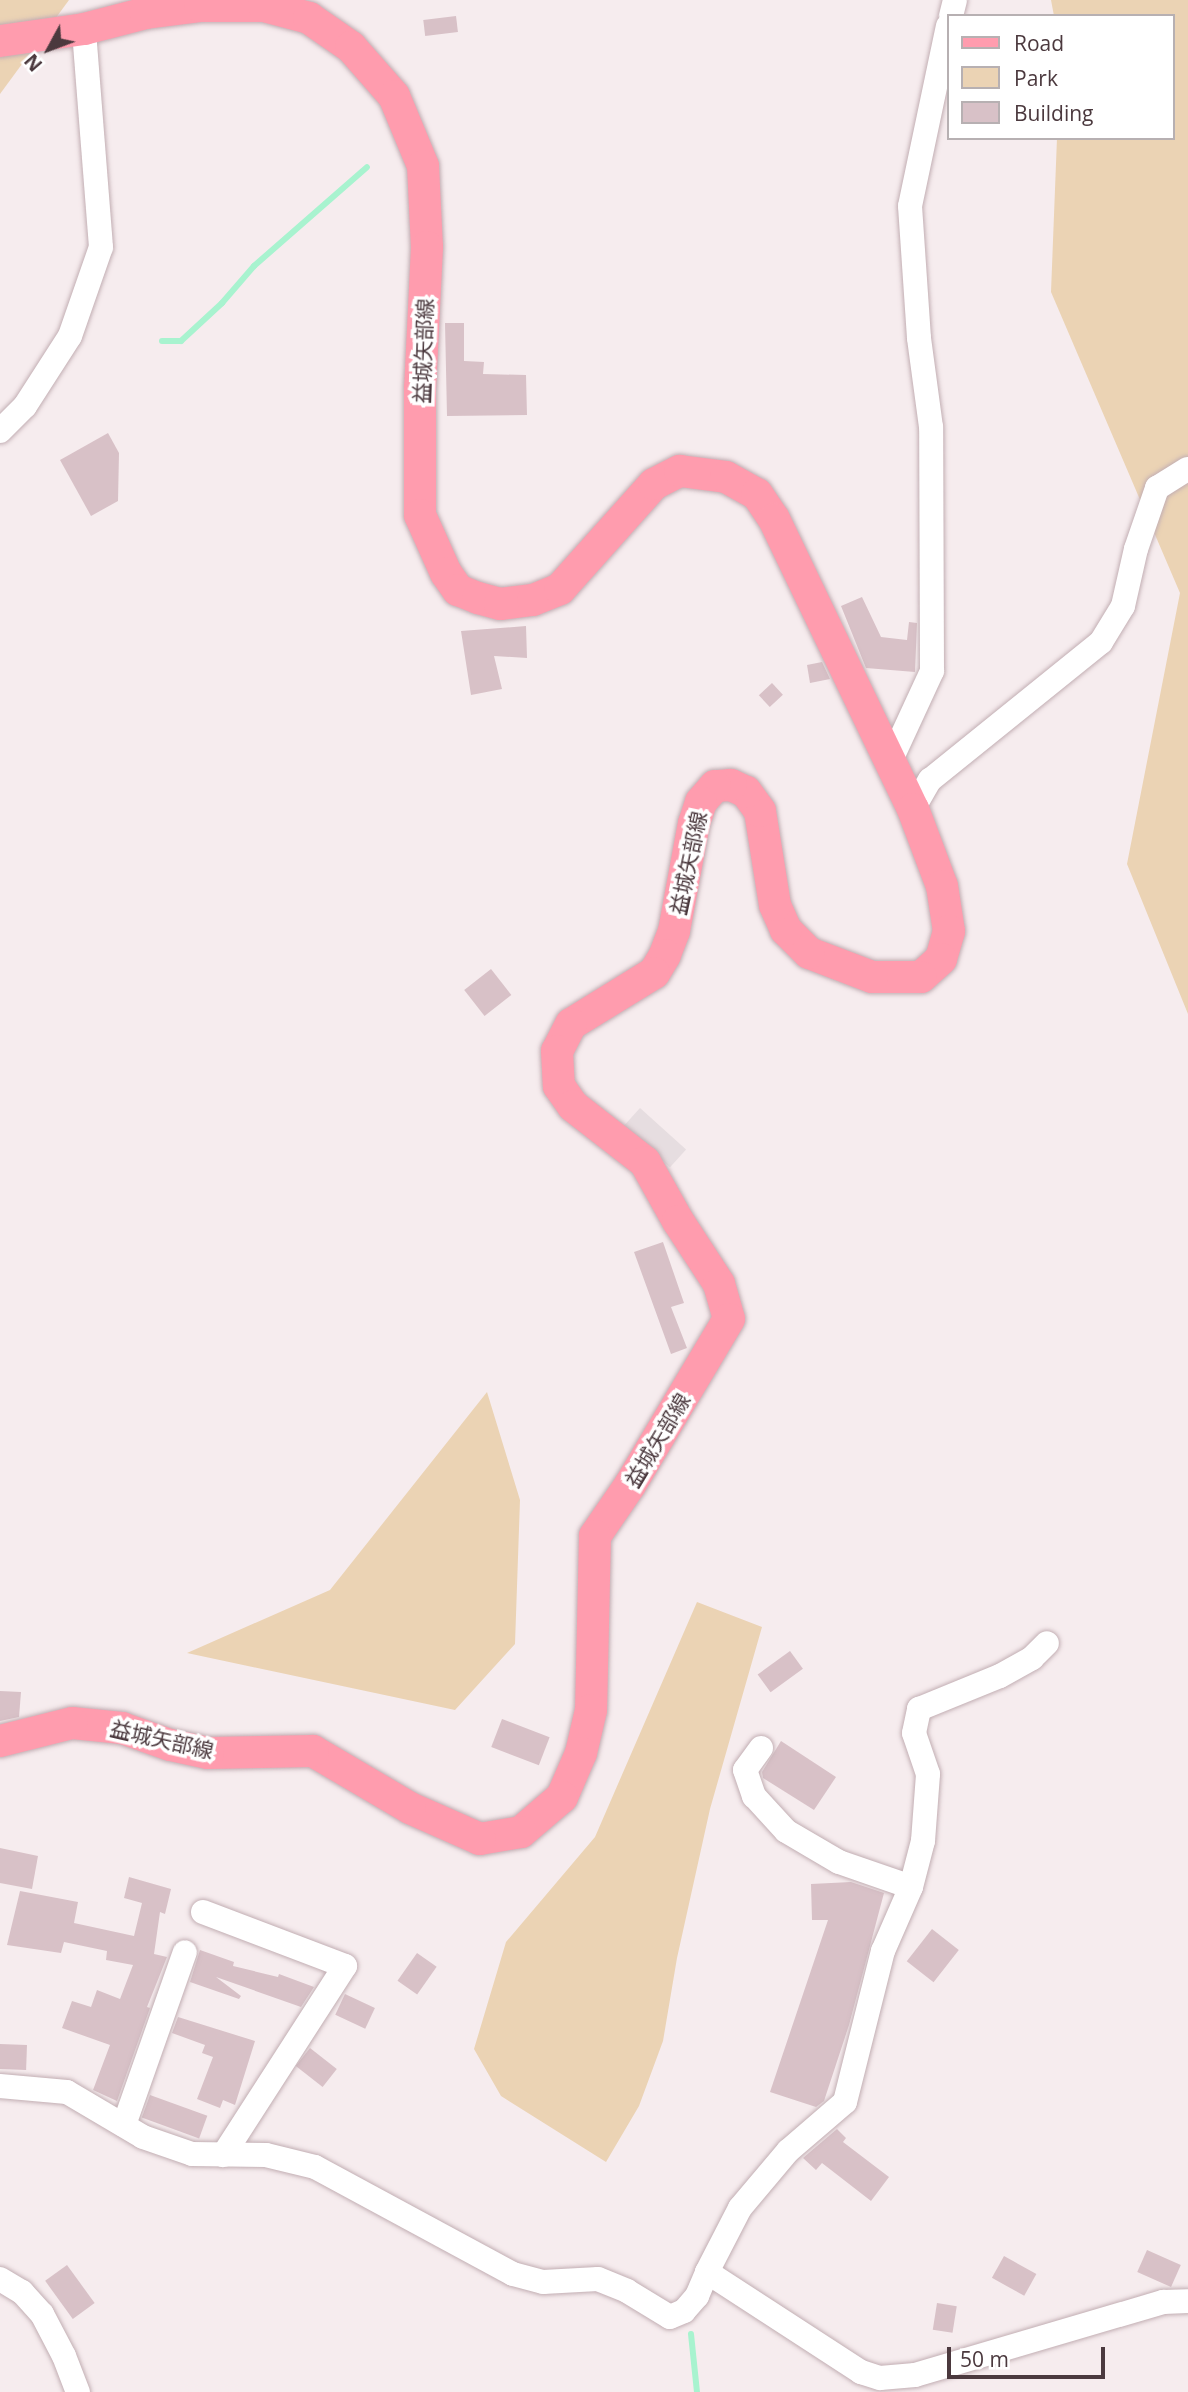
<!DOCTYPE html>
<html>
<head>
<meta charset="utf-8">
<style>
  body { margin:0 }
  #map { position:relative; width:1188px; height:2392px; overflow:hidden; background:#f6ecee; font-family:"Open Sans","Noto Sans JP",sans-serif }
  div>[style] { position:absolute }
  .industrial>* { inset:0; background:#e6dde0; transform-origin:0 0 }
  .green>* { inset:0; background:#ebd3b4 }
  .stream>* { height:6px; margin:-3px; padding:0 3px; transform-origin:3px; border-radius:3px; background:#a8f3cf }
  .building>* { inset:0; background:#d8c1c7; transform-origin:0 0 }
  .roads { filter:drop-shadow(0 0 2px #c2aeb3) drop-shadow(0 0 2px #c2aeb3) }
  .minor>* { height:24px; margin:-12px; padding:0 12px; transform-origin:12px; border-radius:12px; background:#fff }
  .major>* { height:32px; margin:-16px; padding:0 16px; transform-origin:16px; border-radius:16px; background:#ff9cae }
  span { translate:-50% -50%; white-space:nowrap; text-align:center; line-height:1.15; -webkit-text-stroke:7px #fff; paint-order:stroke }
  .street-label { font-size:21px; color:#4b393e }
  .legend { position:absolute; left:947px; top:14px; width:228px; height:126px; box-sizing:border-box; background:#fff; border:2px solid #b7b0b2; margin:0; padding:9px 12px; list-style:none; font-size:21px; color:#4b393e }
  .legend li { display:flex; align-items:center; gap:14px; height:35px }
  .legend b { width:35px; border:2px solid #b7b0b2 }
  .north { position:absolute; left:14px; top:14px; width:70px; height:70px; -webkit-text-stroke:5px #fff; paint-order:stroke; rotate:229deg; font-size:19px; font-weight:700; line-height:28px; text-align:center; color:#4b393e }
  .north::after { content:''; display:block; margin:auto; width:24px; height:32px; background:#4b393e; clip-path:polygon(50% 0,100% 100%,50% 72%,0 100%) }
  .scale { position:absolute; left:947px; top:2347px; width:158px; height:32px; box-sizing:border-box; border:4px solid #4b393e; border-top:0; padding-left:9px; font-size:21px; line-height:24px; white-space:nowrap; color:#4b393e; -webkit-text-stroke:5px #fff; paint-order:stroke }
</style>
</head>
<body>
<div id="map">
  <div class="industrial">
    <div style="left:640px;top:1108px;width:62px;height:24px;rotate:42deg"></div>
  </div>
  <div class="green">
    <div style="clip-path:polygon(0 0,69px 0,0 94px)"></div>
    <div style="clip-path:polygon(1051px 0,1188px 0,1188px 1014px,1127px 864px,1180px 593px,1051px 292px,1057px 138px,1172px 138px,1172px 16px,1054px 16px)"></div>
    <div style="clip-path:polygon(487px 1392px,520px 1500px,515px 1644px,455px 1710px,187px 1653px,330px 1590px)"></div>
    <div style="clip-path:polygon(697px 1602px,762px 1627px,710px 1809px,677px 1958px,663px 2041px,639px 2106px,606px 2162px,501px 2096px,474px 2049px,506px 1942px,595px 1837px)"></div>
  </div>
  <div class="stream">
    <div style="left:162px;top:341px;width:19px"></div>
    <div style="left:181px;top:341px;width:56px;rotate:-42.8deg"></div>
    <div style="left:222px;top:303px;width:49px;rotate:-49.1deg"></div>
    <div style="left:254px;top:266px;width:150px;rotate:-41.2deg"></div>
    <div style="left:691px;top:2334px;width:58px;rotate:84.1deg"></div>
  </div>
  <div class="building">
    <div style="left:456px;top:16px;width:16px;height:33px;rotate:83deg"></div>
    <div style="clip-path:polygon(445px 323px,464px 323px,464px 361px,484px 362px,483px 374px,526px 375px,527px 415px,447px 416px)"></div>
    <div style="clip-path:polygon(108px 433px,119px 453px,118px 501px,91px 516px,60px 460px)"></div>
    <div style="clip-path:polygon(862px 597px,881px 637px,907px 640px,909px 622px,917px 623px,915px 672px,866px 668px,841px 606px)"></div>
    <div style="clip-path:polygon(526px 626px,527px 658px,494px 656px,502px 689px,471px 695px,461px 631px)"></div>
    <div style="clip-path:polygon(822px 662px,830px 679px,810px 683px,807px 665px)"></div>
    <div style="left:772px;top:683px;width:16px;height:18px;rotate:47deg"></div>
    <div style="left:491px;top:969px;width:33px;height:34px;rotate:52deg"></div>
    <div style="clip-path:polygon(663px 1242px,684px 1303px,671px 1307px,687px 1348px,671px 1354px,634px 1252px)"></div>
    <div style="left:790px;top:1651px;width:22px;height:40px;rotate:54deg"></div>
    <div style="clip-path:polygon(0 1691px,21px 1692px,19px 1717px,0 1721px)"></div>
    <div style="left:502px;top:1719px;width:51px;height:30px;rotate:21deg"></div>
    <div style="clip-path:polygon(781px 1741px,836px 1777px,814px 1810px,763px 1778px,762px 1772px)"></div>
    <div style="clip-path:polygon(0 1848px,38px 1856px,32px 1889px,0 1883px)"></div>
    <div style="clip-path:polygon(129px 1877px,171px 1889px,165px 1914px,160px 1912px,154px 1954px,167px 1957px,147px 2007px,150px 2008px,117px 2101px,93px 2090px,110px 2045px,62px 2028px,72px 2001px,91px 2007px,97px 1990px,120px 1999px,133px 1965px,106px 1960px,107px 1951px,64px 1942px,61px 1953px,7px 1945px,20px 1891px,78px 1902px,74px 1923px,134px 1936px,142px 1903px,124px 1898px)"></div>
    <div style="clip-path:polygon(851px 1882px,884px 1893px,849px 2025px,824px 2101px,816px 2107px,770px 2092px,828px 1920px,812px 1920px,811px 1884px)"></div>
    <div style="left:932px;top:1929px;width:34px;height:41px;rotate:38deg"></div>
    <div style="clip-path:polygon(200px 1950px,234px 1962px,233px 1966px,278px 1977px,279px 1974px,314px 1987px,301px 2007px,216px 1977px,241px 1996px,239px 1999px,190px 1982px)"></div>
    <div style="left:417px;top:1953px;width:24px;height:34px;rotate:35deg"></div>
    <div style="left:345px;top:1994px;width:33px;height:23px;rotate:25deg"></div>
    <div style="clip-path:polygon(178px 2017px,255px 2041px,235px 2105px,223px 2100px,220px 2108px,197px 2099px,213px 2057px,202px 2053px,205px 2045px,172px 2033px)"></div>
    <div style="left:0;top:2044px;width:27px;height:25px;rotate:2deg"></div>
    <div style="left:310px;top:2048px;width:34px;height:23px;rotate:38deg"></div>
    <div style="left:150px;top:2095px;width:61px;height:24px;rotate:20deg"></div>
    <div style="clip-path:polygon(837px 2129px,846px 2138px,843px 2142px,889px 2177px,871px 2201px,822px 2163px,816px 2170px,803px 2158px)"></div>
    <div style="left:1147px;top:2250px;width:37px;height:24px;rotate:24deg"></div>
    <div style="left:1004px;top:2256px;width:37px;height:25px;rotate:29deg"></div>
    <div style="left:67px;top:2265px;width:47px;height:27px;rotate:54deg"></div>
    <div style="left:937px;top:2303px;width:20px;height:27px;rotate:9deg"></div>
  </div>
  <div class="roads">
    <div class="minor">
      <div style="left:951px;top:16px;width:16px;rotate:-76deg"></div>
      <div style="left:0;top:431px;width:35px;rotate:-45deg"></div>
      <div style="left:25px;top:406px;width:83px;rotate:-57.3deg"></div>
      <div style="left:70px;top:336px;width:94px;rotate:-70.8deg"></div>
      <div style="left:101px;top:247px;width:219px;rotate:-94.5deg"></div>
      <div style="left:890px;top:762px;width:100px;rotate:-65.2deg"></div>
      <div style="left:932px;top:671px;width:244px;rotate:-90.2deg"></div>
      <div style="left:931px;top:427px;width:90px;rotate:-97.7deg"></div>
      <div style="left:919px;top:338px;width:132px;rotate:-93.9deg"></div>
      <div style="left:910px;top:206px;width:184px;rotate:-78.1deg"></div>
      <div style="left:913px;top:809px;width:34px;rotate:-60deg"></div>
      <div style="left:930px;top:780px;width:220px;rotate:-38.9deg"></div>
      <div style="left:1101px;top:642px;width:42px;rotate:-58.6deg"></div>
      <div style="left:1123px;top:606px;width:58px;rotate:-77.2deg"></div>
      <div style="left:1136px;top:549px;width:65px;rotate:-71deg"></div>
      <div style="left:1157px;top:488px;width:36px;rotate:-32deg"></div>
      <div style="left:761px;top:1748px;width:27px;rotate:126deg"></div>
      <div style="left:745px;top:1770px;width:28px;rotate:71deg"></div>
      <div style="left:754px;top:1796px;width:47px;rotate:47.6deg"></div>
      <div style="left:786px;top:1831px;width:61px;rotate:30.3deg"></div>
      <div style="left:839px;top:1862px;width:76px;rotate:19.1deg"></div>
      <div style="left:203px;top:1912px;width:152px;rotate:20.8deg"></div>
      <div style="left:345px;top:1966px;width:225px;rotate:122.8deg"></div>
      <div style="left:0;top:2086px;width:67px;rotate:5.1deg"></div>
      <div style="left:67px;top:2092px;width:88px;rotate:30.6deg"></div>
      <div style="left:143px;top:2137px;width:52px;rotate:19.1deg"></div>
      <div style="left:192px;top:2154px;width:74px;rotate:0.8deg"></div>
      <div style="left:266px;top:2155px;width:50px;rotate:13.8deg"></div>
      <div style="left:315px;top:2167px;width:225px;rotate:28.4deg"></div>
      <div style="left:513px;top:2274px;width:31px;rotate:15deg"></div>
      <div style="left:543px;top:2282px;width:55px;rotate:-3.1deg"></div>
      <div style="left:598px;top:2279px;width:31px;rotate:22deg"></div>
      <div style="left:627px;top:2291px;width:50px;rotate:31.2deg"></div>
      <div style="left:670px;top:2317px;width:15px;rotate:-23deg"></div>
      <div style="left:684px;top:2311px;width:20px;rotate:-49deg"></div>
      <div style="left:697px;top:2296px;width:26px;rotate:-67deg"></div>
      <div style="left:707px;top:2272px;width:184px;rotate:33deg"></div>
      <div style="left:861px;top:2372px;width:20px;rotate:18deg"></div>
      <div style="left:880px;top:2378px;width:35px;rotate:-5deg"></div>
      <div style="left:915px;top:2375px;width:259px;rotate:-16.4deg"></div>
      <div style="left:1163px;top:2302px;width:25px;rotate:-2deg"></div>
      <div style="left:124px;top:2125px;width:183px;rotate:-70.6deg"></div>
      <div style="left:707px;top:2272px;width:72px;rotate:-62.7deg"></div>
      <div style="left:740px;top:2208px;width:75px;rotate:-49.9deg"></div>
      <div style="left:788px;top:2151px;width:75px;rotate:-40.7deg"></div>
      <div style="left:845px;top:2102px;width:156px;rotate:-75.9deg"></div>
      <div style="left:883px;top:1951px;width:70px;rotate:-66.4deg"></div>
      <div style="left:911px;top:1887px;width:48px;rotate:-75.4deg"></div>
      <div style="left:923px;top:1841px;width:67px;rotate:-85.7deg"></div>
      <div style="left:928px;top:1774px;width:43px;rotate:-108.9deg"></div>
      <div style="left:914px;top:1733px;width:25px;rotate:-78deg"></div>
      <div style="left:919px;top:1709px;width:87px;rotate:-22.2deg"></div>
      <div style="left:1000px;top:1676px;width:37px;rotate:-29deg"></div>
      <div style="left:1032px;top:1658px;width:21px;rotate:-45deg"></div>
      <div style="left:0;top:2279px;width:26px;rotate:31deg"></div>
      <div style="left:22px;top:2292px;width:30px;rotate:48deg"></div>
      <div style="left:42px;top:2314px;width:47px;rotate:62.4deg"></div>
      <div style="left:64px;top:2356px;width:39px;rotate:69deg"></div>
    </div>
    <div class="major">
      <div style="left:0;top:41px;width:85px;rotate:-8.1deg"></div>
      <div style="left:84px;top:29px;width:64px;rotate:-14.5deg"></div>
      <div style="left:146px;top:13px;width:54px;rotate:-7.4deg"></div>
      <div style="left:200px;top:6px;width:64px"></div>
      <div style="left:264px;top:6px;width:47px;rotate:14.9deg"></div>
      <div style="left:309px;top:18px;width:51px;rotate:34.6deg"></div>
      <div style="left:351px;top:47px;width:65px;rotate:48.7deg"></div>
      <div style="left:394px;top:96px;width:76px;rotate:67.5deg"></div>
      <div style="left:423px;top:166px;width:81px;rotate:87.2deg"></div>
      <div style="left:427px;top:247px;width:141px;rotate:92.8deg"></div>
      <div style="left:420px;top:388px;width:127px;rotate:90deg"></div>
      <div style="left:420px;top:515px;width:64px;rotate:65.9deg"></div>
      <div style="left:446px;top:573px;width:21px;rotate:55deg"></div>
      <div style="left:458px;top:590px;width:22px;rotate:22deg"></div>
      <div style="left:478px;top:598px;width:23px;rotate:15deg"></div>
      <div style="left:500px;top:604px;width:33px;rotate:-7deg"></div>
      <div style="left:533px;top:600px;width:29px;rotate:-22deg"></div>
      <div style="left:560px;top:589px;width:141px;rotate:-48.2deg"></div>
      <div style="left:654px;top:484px;width:29px;rotate:-27deg"></div>
      <div style="left:680px;top:471px;width:46px;rotate:7.4deg"></div>
      <div style="left:726px;top:477px;width:35px;rotate:29deg"></div>
      <div style="left:757px;top:494px;width:30px;rotate:56deg"></div>
      <div style="left:774px;top:519px;width:322px;rotate:64.4deg"></div>
      <div style="left:913px;top:809px;width:82px;rotate:69.4deg"></div>
      <div style="left:942px;top:886px;width:46px;rotate:81.2deg"></div>
      <div style="left:949px;top:931px;width:29px;rotate:106deg"></div>
      <div style="left:941px;top:959px;width:27px;rotate:138deg"></div>
      <div style="left:921px;top:977px;width:49px;rotate:180deg"></div>
      <div style="left:872px;top:977px;width:67px;rotate:-159.1deg"></div>
      <div style="left:809px;top:953px;width:33px;rotate:-135deg"></div>
      <div style="left:786px;top:930px;width:27px;rotate:-114deg"></div>
      <div style="left:775px;top:905px;width:95px;rotate:-99.1deg"></div>
      <div style="left:760px;top:811px;width:24px;rotate:-126deg"></div>
      <div style="left:746px;top:792px;width:17px;rotate:-155deg"></div>
      <div style="left:731px;top:785px;width:16px;rotate:176deg"></div>
      <div style="left:715px;top:786px;width:21px;rotate:131deg"></div>
      <div style="left:701px;top:802px;width:22px;rotate:108deg"></div>
      <div style="left:694px;top:823px;width:110px;rotate:100.5deg"></div>
      <div style="left:674px;top:931px;width:26px;rotate:111deg"></div>
      <div style="left:665px;top:955px;width:21px;rotate:121deg"></div>
      <div style="left:654px;top:973px;width:97px;rotate:148.4deg"></div>
      <div style="left:571px;top:1024px;width:30px;rotate:117deg"></div>
      <div style="left:557px;top:1051px;width:35px;rotate:87deg"></div>
      <div style="left:559px;top:1086px;width:24px;rotate:55deg"></div>
      <div style="left:573px;top:1106px;width:91px;rotate:37.9deg"></div>
      <div style="left:645px;top:1162px;width:68px;rotate:60.8deg"></div>
      <div style="left:678px;top:1221px;width:75px;rotate:56.9deg"></div>
      <div style="left:719px;top:1284px;width:36px;rotate:74deg"></div>
      <div style="left:729px;top:1319px;width:193px;rotate:120.8deg"></div>
      <div style="left:630px;top:1485px;width:62px;rotate:124.5deg"></div>
      <div style="left:595px;top:1536px;width:174px;rotate:91.3deg"></div>
      <div style="left:591px;top:1710px;width:44px;rotate:103.1deg"></div>
      <div style="left:581px;top:1753px;width:48px;rotate:113.4deg"></div>
      <div style="left:562px;top:1797px;width:54px;rotate:139.5deg"></div>
      <div style="left:521px;top:1832px;width:42px;rotate:170.3deg"></div>
      <div style="left:480px;top:1839px;width:77px;rotate:-156.1deg"></div>
      <div style="left:410px;top:1808px;width:113px;rotate:-149.6deg"></div>
      <div style="left:313px;top:1751px;width:105px;rotate:178.9deg"></div>
      <div style="left:208px;top:1753px;width:39px;rotate:-168deg"></div>
      <div style="left:170px;top:1745px;width:51px;rotate:-160.5deg"></div>
      <div style="left:122px;top:1728px;width:50px;rotate:-174.3deg"></div>
      <div style="left:72px;top:1723px;width:74px;rotate:166deg"></div>
    </div>
  </div>
  <div class="street-label">
    <span style="left:423px;top:351px;rotate:-88deg">益城矢部線</span>
    <span style="left:688px;top:863px;rotate:-78deg">益城矢部線</span>
    <span style="left:657px;top:1440px;rotate:-59deg">益城矢部線</span>
    <span style="left:162px;top:1739px;rotate:13deg">益城矢部線</span>
  </div>
  <ul class="legend">
  <li><b style="height:9px;background:#ff9cae"></b>Road</li>
  <li><b style="height:19px;background:#ebd3b4"></b>Park</li>
  <li><b style="height:19px;background:#d8c1c7"></b>Building</li>
  </ul>
  <div class="north">N</div>
  <div class="scale">50 m</div>
</div>
</body>
</html>
